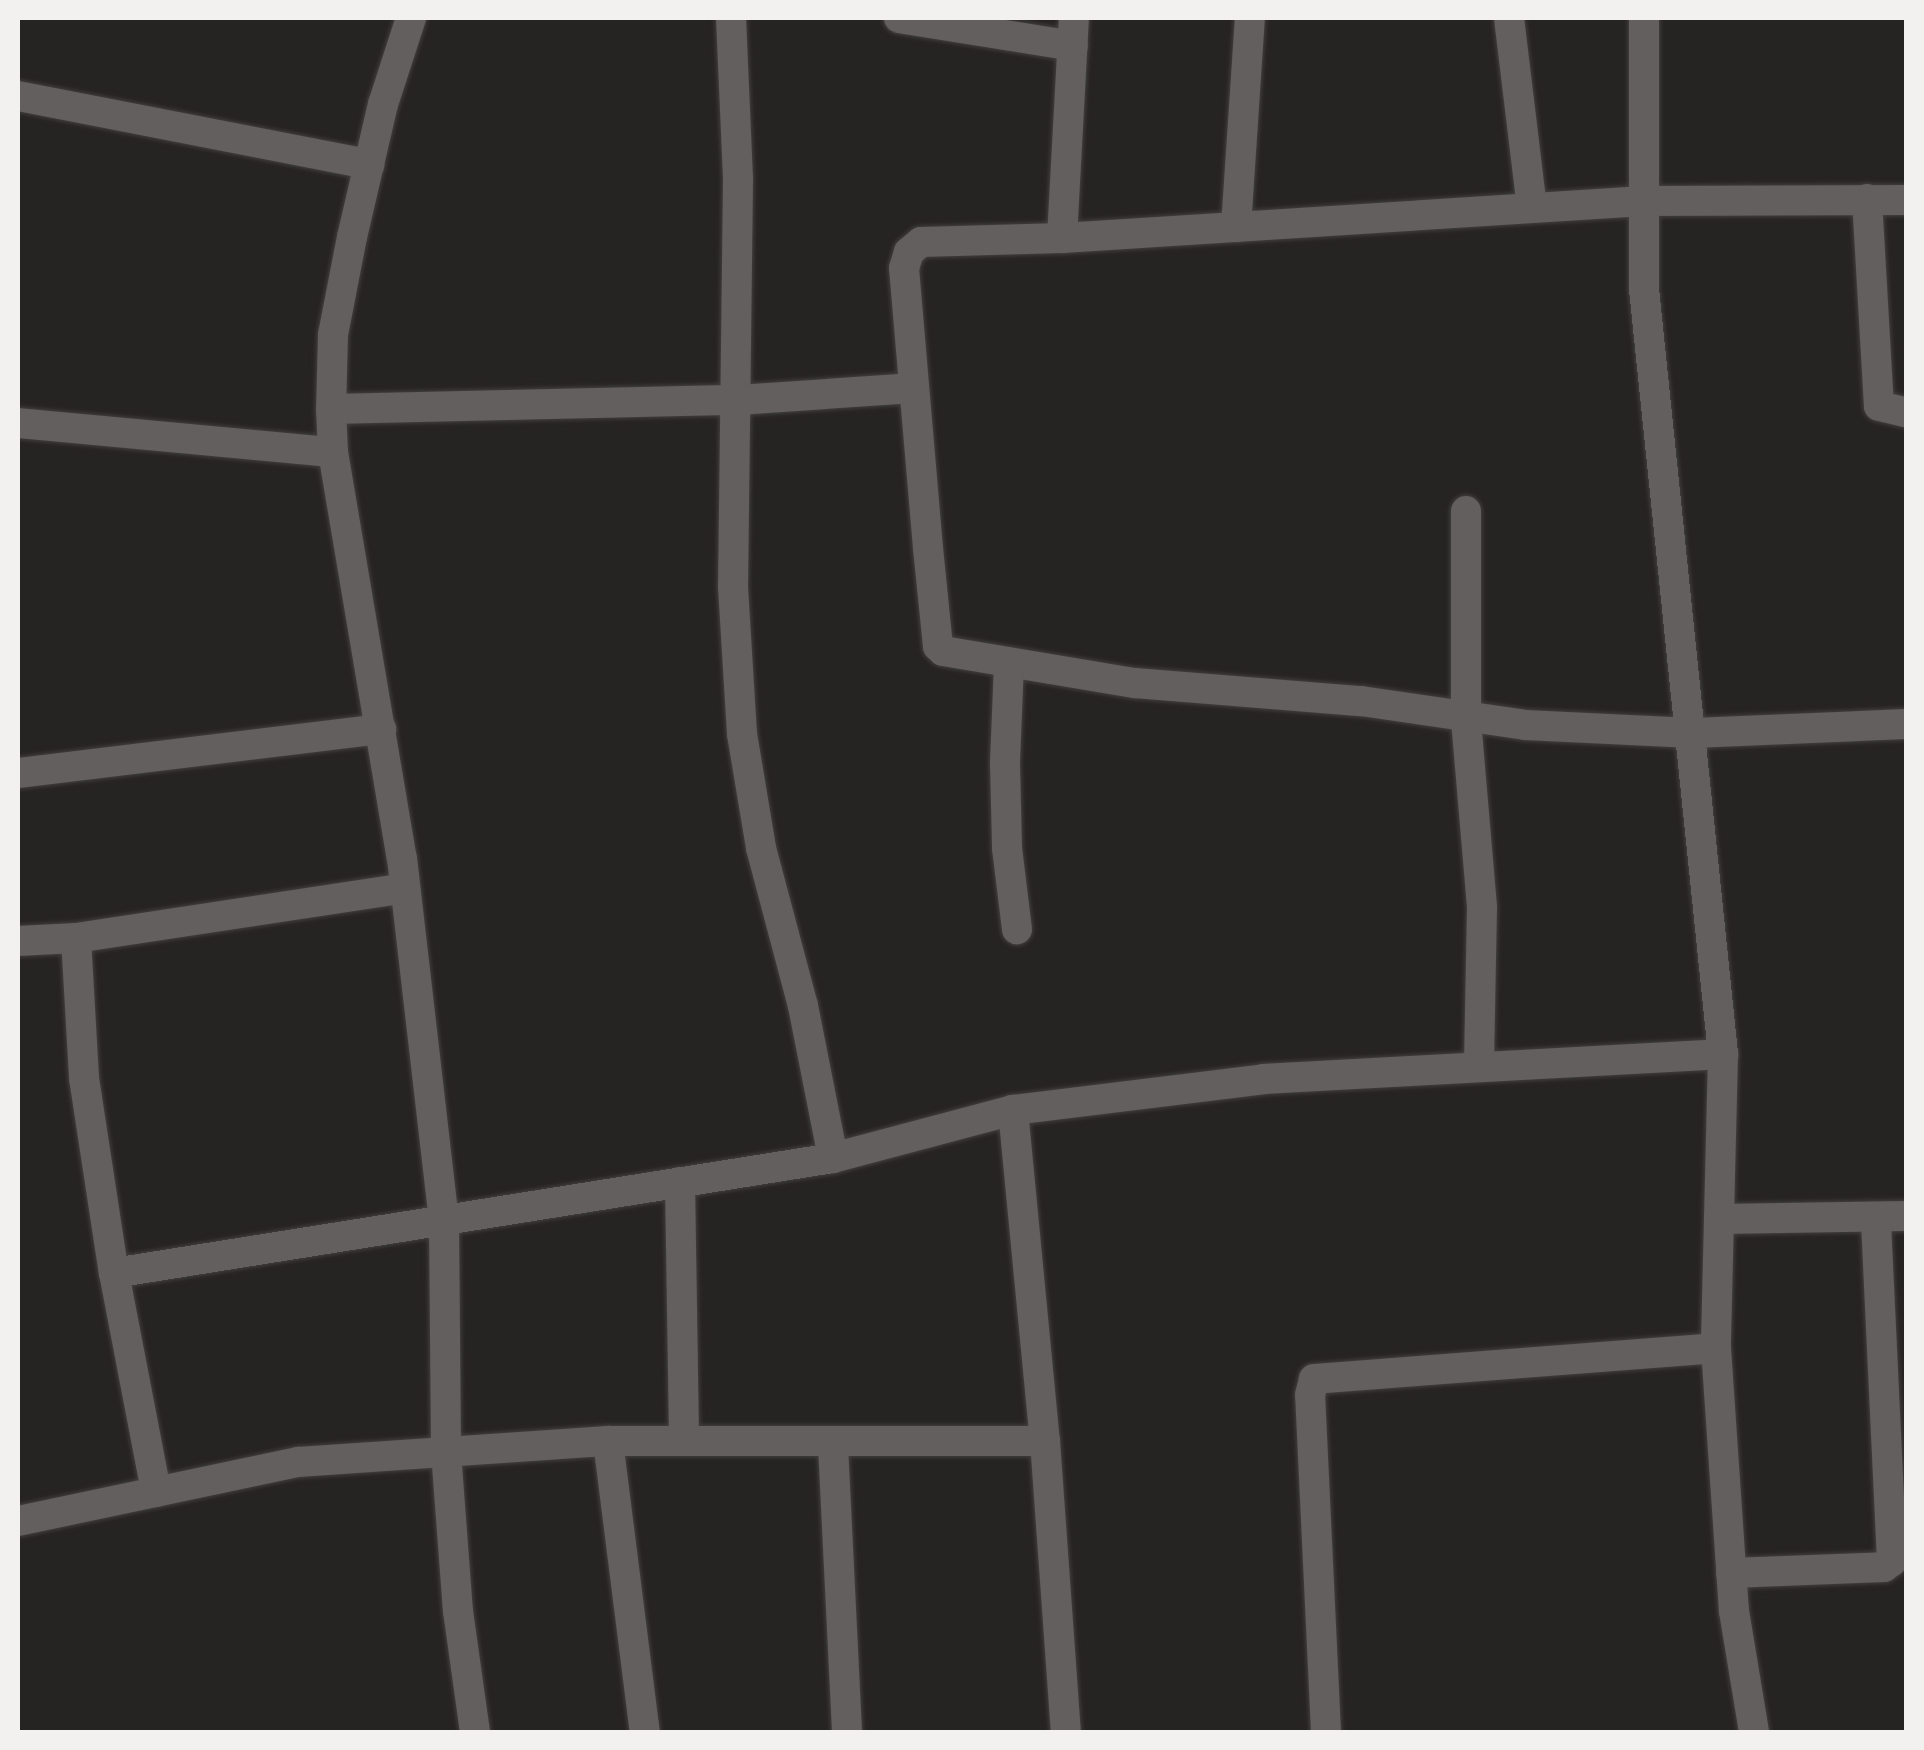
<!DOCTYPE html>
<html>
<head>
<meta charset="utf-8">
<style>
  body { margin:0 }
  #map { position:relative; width:1924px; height:1750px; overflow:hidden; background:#262422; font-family:Lato,sans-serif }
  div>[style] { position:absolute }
  .roads { filter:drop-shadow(0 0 2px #413f3e) drop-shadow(0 0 2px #413f3e) }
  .minor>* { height:30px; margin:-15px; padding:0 15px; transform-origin:15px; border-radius:15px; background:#625f5e }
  span { translate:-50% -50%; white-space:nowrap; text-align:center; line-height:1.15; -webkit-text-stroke:8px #0e0d0d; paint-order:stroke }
  .frame { position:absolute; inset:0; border:20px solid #f3f1f0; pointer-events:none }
</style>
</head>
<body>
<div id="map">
  <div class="roads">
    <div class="minor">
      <div style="left:411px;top:18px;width:90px;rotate:108deg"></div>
      <div style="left:383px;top:104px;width:137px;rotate:103.1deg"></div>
      <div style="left:352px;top:237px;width:100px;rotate:101deg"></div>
      <div style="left:333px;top:335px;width:74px;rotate:91.5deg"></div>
      <div style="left:331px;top:409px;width:43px;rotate:87.3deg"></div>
      <div style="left:333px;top:452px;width:412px;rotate:80.4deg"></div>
      <div style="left:402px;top:858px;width:363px;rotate:83.4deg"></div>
      <div style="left:444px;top:1219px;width:233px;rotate:89.5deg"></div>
      <div style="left:446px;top:1452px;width:159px;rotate:85.7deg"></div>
      <div style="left:458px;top:1611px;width:122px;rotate:82deg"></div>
      <div style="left:731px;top:18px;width:163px;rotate:87.5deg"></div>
      <div style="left:738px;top:181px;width:406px;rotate:90.7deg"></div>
      <div style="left:733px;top:587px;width:147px;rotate:86.5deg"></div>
      <div style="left:742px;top:734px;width:116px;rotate:80.5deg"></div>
      <div style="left:761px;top:848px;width:163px;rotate:75.1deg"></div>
      <div style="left:803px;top:1006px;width:155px;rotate:78.8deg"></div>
      <div style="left:899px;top:18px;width:176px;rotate:9.1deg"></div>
      <div style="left:1509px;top:18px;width:191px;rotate:83.1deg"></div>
      <div style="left:1644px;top:18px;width:271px;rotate:90deg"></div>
      <div style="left:1644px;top:289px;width:769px;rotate:84.1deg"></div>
      <div style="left:1723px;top:1054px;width:294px;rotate:91.4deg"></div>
      <div style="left:1716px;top:1348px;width:264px;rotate:86.1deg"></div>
      <div style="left:1734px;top:1611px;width:123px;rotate:80.6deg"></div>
      <div style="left:18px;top:96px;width:358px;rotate:11deg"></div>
      <div style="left:1867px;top:199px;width:207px;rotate:86.7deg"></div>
      <div style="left:1879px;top:406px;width:28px;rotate:13deg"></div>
      <div style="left:1906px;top:200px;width:262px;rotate:179.8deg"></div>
      <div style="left:1644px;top:201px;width:583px;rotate:176.36deg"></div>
      <div style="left:1062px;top:238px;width:141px;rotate:178.4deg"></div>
      <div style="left:921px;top:242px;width:16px;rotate:140deg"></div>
      <div style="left:909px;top:252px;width:17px;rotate:107deg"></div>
      <div style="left:904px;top:268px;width:281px;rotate:85.1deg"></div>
      <div style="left:928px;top:548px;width:99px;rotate:84.2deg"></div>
      <div style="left:938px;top:646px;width:7px;rotate:45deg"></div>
      <div style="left:943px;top:651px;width:195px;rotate:9.5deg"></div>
      <div style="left:1135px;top:683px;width:227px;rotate:4.6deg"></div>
      <div style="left:1361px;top:701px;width:166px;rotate:8.3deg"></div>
      <div style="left:1525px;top:725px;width:168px;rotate:2.7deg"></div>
      <div style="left:1693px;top:733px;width:213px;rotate:-2.4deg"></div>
      <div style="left:1236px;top:227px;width:209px;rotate:-86.2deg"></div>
      <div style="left:1062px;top:238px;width:220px;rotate:-86.9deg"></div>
      <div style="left:331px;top:409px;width:407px;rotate:-1.3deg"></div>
      <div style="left:738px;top:400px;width:176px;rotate:-3.9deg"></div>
      <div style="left:18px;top:423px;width:316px;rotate:5.3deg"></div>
      <div style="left:1466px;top:511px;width:209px;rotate:90deg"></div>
      <div style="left:1466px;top:720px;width:188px;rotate:85.1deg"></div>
      <div style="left:1482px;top:907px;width:160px;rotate:91.1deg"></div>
      <div style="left:1009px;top:663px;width:101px;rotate:92.3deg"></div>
      <div style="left:1005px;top:764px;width:84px;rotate:88.6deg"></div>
      <div style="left:1007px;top:848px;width:82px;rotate:83deg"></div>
      <div style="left:18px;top:773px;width:366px;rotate:-6.9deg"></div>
      <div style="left:76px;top:938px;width:140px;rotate:86.7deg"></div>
      <div style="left:84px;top:1078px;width:197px;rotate:81.3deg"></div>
      <div style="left:114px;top:1273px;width:223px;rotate:79.1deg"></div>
      <div style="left:18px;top:941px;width:58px;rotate:-3deg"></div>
      <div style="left:76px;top:938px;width:333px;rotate:-8.6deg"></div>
      <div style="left:1013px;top:1110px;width:333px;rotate:84.5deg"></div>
      <div style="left:1045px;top:1441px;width:292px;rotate:85.9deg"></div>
      <div style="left:680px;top:1182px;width:258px;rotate:89.1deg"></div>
      <div style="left:1719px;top:1219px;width:187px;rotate:-0.9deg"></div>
      <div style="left:114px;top:1273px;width:728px;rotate:-9.09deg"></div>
      <div style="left:833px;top:1158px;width:186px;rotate:-14.9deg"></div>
      <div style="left:1013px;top:1110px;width:253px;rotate:-7deg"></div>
      <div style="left:1264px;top:1079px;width:460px;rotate:-3.1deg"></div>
      <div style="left:608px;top:1441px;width:293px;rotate:82.8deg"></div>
      <div style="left:833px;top:1445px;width:287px;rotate:87.2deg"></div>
      <div style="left:18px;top:1521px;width:286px;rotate:-11.9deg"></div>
      <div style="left:298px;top:1462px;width:311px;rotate:-3.9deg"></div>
      <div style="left:608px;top:1441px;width:437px"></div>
      <div style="left:1731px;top:1573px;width:153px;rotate:-2.2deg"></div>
      <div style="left:1884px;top:1567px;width:10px;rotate:-37deg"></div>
      <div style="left:1892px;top:1561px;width:344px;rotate:-92.7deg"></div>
      <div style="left:1326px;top:1732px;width:337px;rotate:-92.7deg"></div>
      <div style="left:1310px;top:1395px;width:16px;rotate:-76deg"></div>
      <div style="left:1314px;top:1379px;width:403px;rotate:-4.4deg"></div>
    </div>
  </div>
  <div class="frame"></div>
</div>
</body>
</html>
